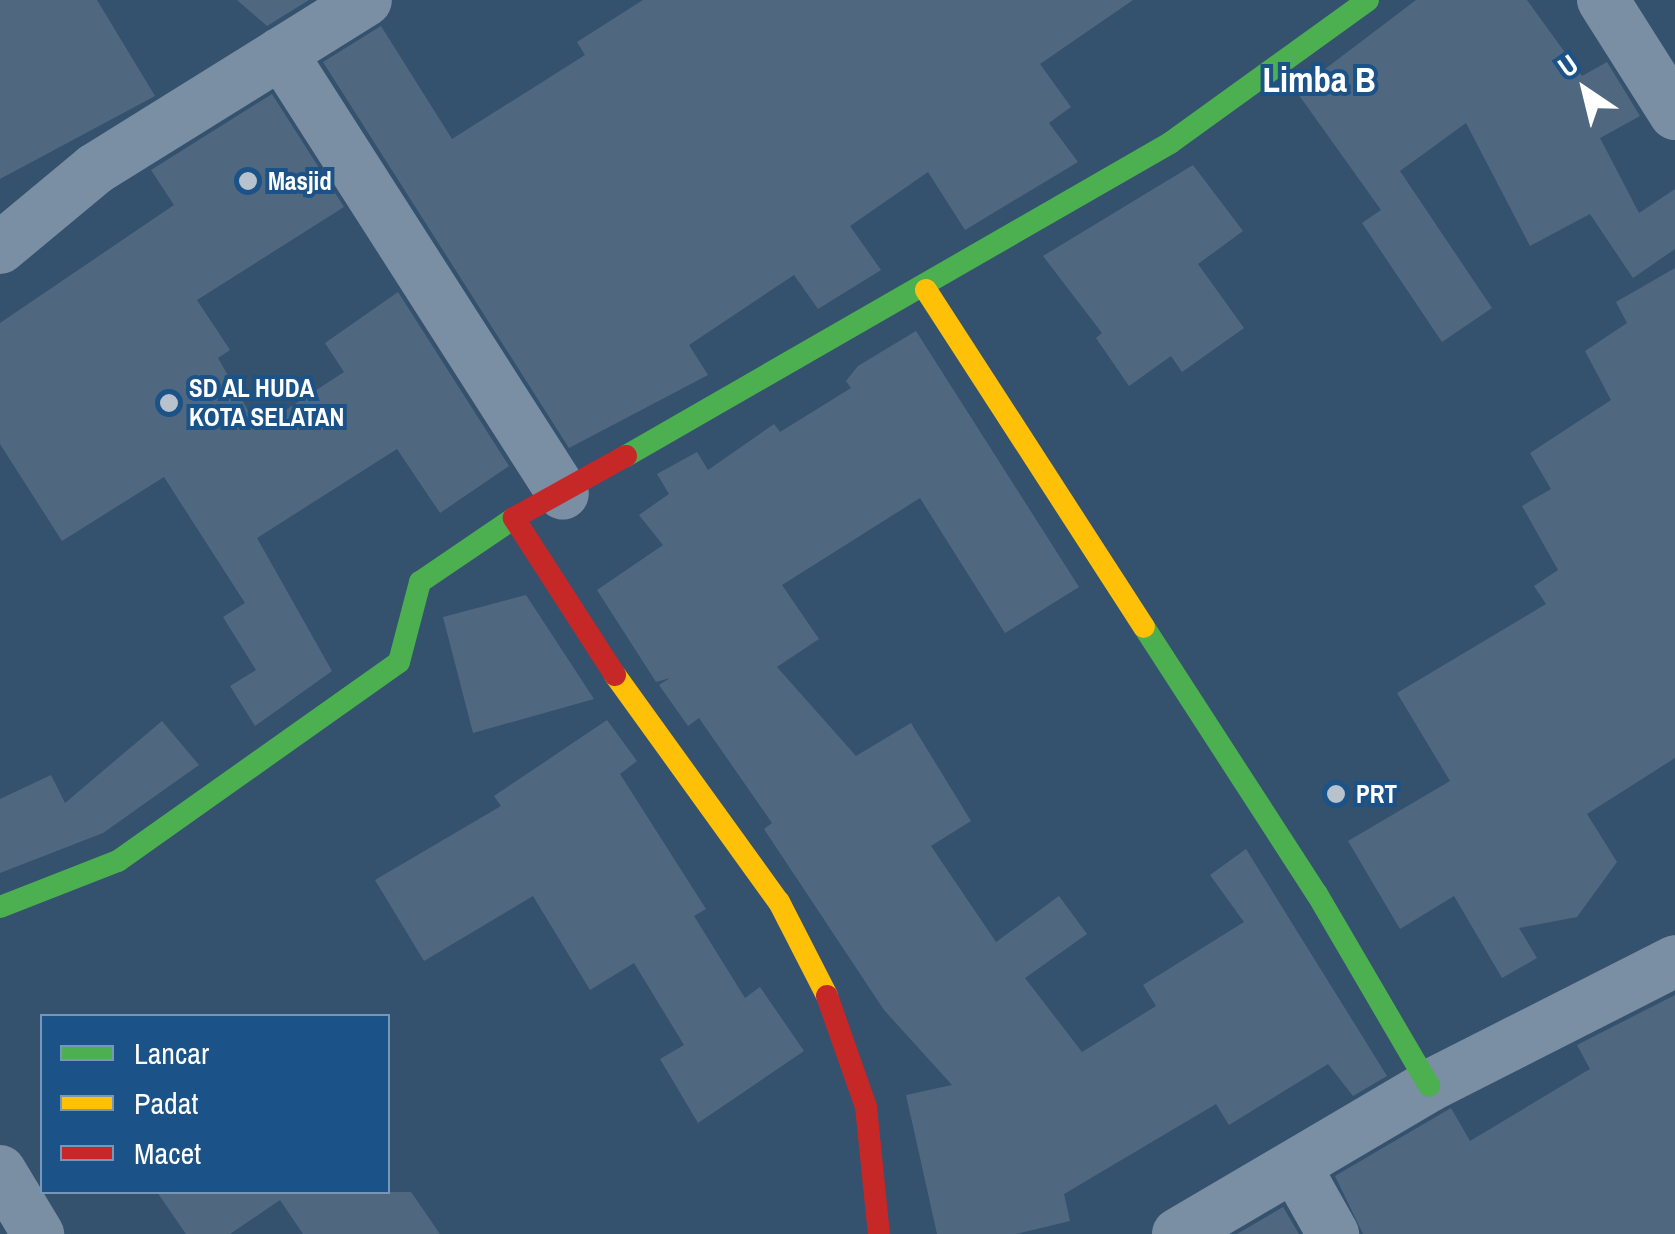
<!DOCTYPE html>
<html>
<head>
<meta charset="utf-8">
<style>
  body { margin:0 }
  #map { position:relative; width:1675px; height:1234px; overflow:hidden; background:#34516e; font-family:"Archivo Narrow",sans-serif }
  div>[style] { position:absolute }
  .building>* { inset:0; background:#50687f }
  .street>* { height:52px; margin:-26px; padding:0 26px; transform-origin:26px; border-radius:26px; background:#7b8fa4 }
  .fast>* { height:22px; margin:-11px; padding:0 11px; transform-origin:11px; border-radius:11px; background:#4caf50 }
  .slow>* { height:22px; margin:-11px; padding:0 11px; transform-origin:11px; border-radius:11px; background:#ffc107 }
  .jam>* { height:22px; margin:-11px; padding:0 11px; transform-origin:11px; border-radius:11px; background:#c62828 }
  .dots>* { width:28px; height:28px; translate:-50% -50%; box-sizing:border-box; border:5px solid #1b5287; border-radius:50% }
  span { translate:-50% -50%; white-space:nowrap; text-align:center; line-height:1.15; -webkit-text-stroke:8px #1b5287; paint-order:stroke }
  .poi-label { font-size:25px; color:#fff; font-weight:700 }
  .left { translate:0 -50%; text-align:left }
  .district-label { font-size:35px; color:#fff; font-weight:700 }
  .legend { position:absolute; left:40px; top:1014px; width:350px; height:180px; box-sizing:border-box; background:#1b5287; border:2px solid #7697b7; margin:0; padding:12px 18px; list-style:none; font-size:30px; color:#fff }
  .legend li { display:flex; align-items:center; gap:20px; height:50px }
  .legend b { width:50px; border:2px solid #7697b7 }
  .north { position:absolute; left:1535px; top:40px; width:100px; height:100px; -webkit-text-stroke:8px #1b5287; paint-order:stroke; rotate:325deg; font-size:28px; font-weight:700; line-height:40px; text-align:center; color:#fff }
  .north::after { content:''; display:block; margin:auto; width:35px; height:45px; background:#fff; clip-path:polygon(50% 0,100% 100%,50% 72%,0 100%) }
</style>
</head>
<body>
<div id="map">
  <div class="building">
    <div style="clip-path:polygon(0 0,97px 0,155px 96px,0 179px)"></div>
    <div style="clip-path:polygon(237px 0,309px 0,267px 26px)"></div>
    <div style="clip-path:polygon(643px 0,1133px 0,1040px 64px,1071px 107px,1049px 123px,1078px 162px,965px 230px,928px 172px,850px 226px,881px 270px,818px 309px,794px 275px,689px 345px,708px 375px,569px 448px,323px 62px,381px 26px,452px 139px,585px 55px,577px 42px)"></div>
    <div style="clip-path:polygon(1416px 0,1527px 0,1582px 76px,1607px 62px,1640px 116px,1600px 138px,1639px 213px,1675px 189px,1675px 249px,1633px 278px,1590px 214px,1530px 246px,1466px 123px,1400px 171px,1492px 308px,1442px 342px,1362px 223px,1381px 210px,1296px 91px)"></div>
    <div style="clip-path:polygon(272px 94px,344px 207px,197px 300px,230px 350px,218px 358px,258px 428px,344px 372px,325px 343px,398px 292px,509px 466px,440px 513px,397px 449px,257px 538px,332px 671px,255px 726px,230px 686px,256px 670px,223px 617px,245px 603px,164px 477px,62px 541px,0 444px,0 323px,174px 205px,151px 170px)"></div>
    <div style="clip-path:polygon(1193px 165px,1243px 231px,1198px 264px,1244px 328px,1182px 372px,1171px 356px,1129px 386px,1096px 338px,1102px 333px,1043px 256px)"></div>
    <div style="clip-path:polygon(1675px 268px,1675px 758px,1587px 814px,1617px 862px,1577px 917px,1519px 928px,1537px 958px,1502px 978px,1454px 896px,1400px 929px,1348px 841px,1450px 781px,1397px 693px,1546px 604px,1534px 586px,1558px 570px,1522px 506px,1551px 489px,1530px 453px,1611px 400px,1585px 351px,1627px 323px,1616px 302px)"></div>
    <div style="clip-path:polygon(916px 331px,1079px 587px,1005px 633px,920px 498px,782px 585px,819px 639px,777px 667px,856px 756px,911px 723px,971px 821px,931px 846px,996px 942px,1059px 896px,1087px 934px,1025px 978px,1082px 1052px,1156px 1006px,1143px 985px,1244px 922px,1210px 875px,1246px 849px,1387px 1076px,1353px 1096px,1328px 1064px,1229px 1125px,1216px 1104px,1064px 1194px,1070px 1221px,1016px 1234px,937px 1234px,906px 1095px,952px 1085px,884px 1010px,764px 829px,772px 823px,699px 718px,688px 726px,659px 685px,670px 678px,656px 682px,597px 590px,663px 545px,639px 515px,669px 494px,657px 474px,697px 452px,708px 470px,774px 424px,780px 432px,851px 388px,846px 381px,858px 366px)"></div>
    <div style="clip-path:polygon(526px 595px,594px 699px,473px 733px,443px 617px)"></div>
    <div style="clip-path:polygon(607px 720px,637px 761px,620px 774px,706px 909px,694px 916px,745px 998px,760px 987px,804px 1051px,698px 1123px,660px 1059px,684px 1045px,634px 963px,590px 990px,533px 896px,424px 961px,375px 880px,501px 806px,494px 796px)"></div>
    <div style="clip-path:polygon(162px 721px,199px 765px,103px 833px,0 873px,0 799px,51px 775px,65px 803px)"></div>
    <div style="clip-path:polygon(1675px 995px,1675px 1234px,1363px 1234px,1335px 1176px,1451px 1108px,1470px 1141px,1590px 1069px,1577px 1045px)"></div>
    <div style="clip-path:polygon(157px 1192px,411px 1192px,440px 1234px,303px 1234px,280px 1200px,230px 1234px,186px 1234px)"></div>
    <div style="clip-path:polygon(1283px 1207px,1299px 1234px,1237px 1234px)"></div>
  </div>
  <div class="street">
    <div style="left:1603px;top:0;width:135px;rotate:57.7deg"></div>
    <div style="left:281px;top:53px;width:523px;rotate:57.4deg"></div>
    <div style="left:0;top:248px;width:124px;rotate:-39.7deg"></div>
    <div style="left:95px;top:169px;width:319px;rotate:-31.9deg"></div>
    <div style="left:1296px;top:1168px;width:76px;rotate:60.7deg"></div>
    <div style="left:0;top:1171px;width:74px;rotate:58.9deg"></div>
    <div style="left:1178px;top:1234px;width:291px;rotate:-30.5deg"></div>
    <div style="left:1429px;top:1086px;width:276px;rotate:-26.9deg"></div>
  </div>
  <div class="fast">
    <div style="left:626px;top:456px;width:628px;rotate:-29.91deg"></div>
    <div style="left:1170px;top:143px;width:244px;rotate:-35.8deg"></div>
    <div style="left:1144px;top:627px;width:318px;rotate:57.1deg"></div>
    <div style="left:1317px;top:894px;width:222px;rotate:59.7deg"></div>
    <div style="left:0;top:907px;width:127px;rotate:-21.3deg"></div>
    <div style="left:118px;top:861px;width:344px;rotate:-35.3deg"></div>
    <div style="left:399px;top:662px;width:83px;rotate:-75.3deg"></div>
    <div style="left:420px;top:582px;width:114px;rotate:-34.2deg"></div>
  </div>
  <div class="slow">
    <div style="left:926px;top:290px;width:401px;rotate:57.1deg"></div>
    <div style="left:615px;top:675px;width:280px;rotate:54.2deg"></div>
    <div style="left:779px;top:902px;width:106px;rotate:62.9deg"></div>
  </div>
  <div class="jam">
    <div style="left:615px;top:675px;width:187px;rotate:-122.8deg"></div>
    <div style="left:514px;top:518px;width:128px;rotate:-29deg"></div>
    <div style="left:827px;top:996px;width:118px;rotate:70.6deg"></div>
    <div style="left:866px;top:1107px;width:128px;rotate:84.2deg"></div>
  </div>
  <div class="dots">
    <div style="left:248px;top:181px;background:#b8c2cc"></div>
    <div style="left:169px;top:403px;background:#b8c2cc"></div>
    <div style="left:1336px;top:794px;background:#b8c2cc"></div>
  </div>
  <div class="poi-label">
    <span class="left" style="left:268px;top:181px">Masjid</span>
    <span class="left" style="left:189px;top:403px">SD AL HUDA<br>KOTA SELATAN</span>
    <span class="left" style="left:1356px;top:794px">PRT</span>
  </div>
  <div class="district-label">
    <span style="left:1319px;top:80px">Limba B</span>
  </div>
  <ul class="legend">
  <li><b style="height:12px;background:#4caf50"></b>Lancar</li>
  <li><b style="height:12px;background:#ffc107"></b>Padat</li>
  <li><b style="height:12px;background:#c62828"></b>Macet</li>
  </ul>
  <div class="north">U</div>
</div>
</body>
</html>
